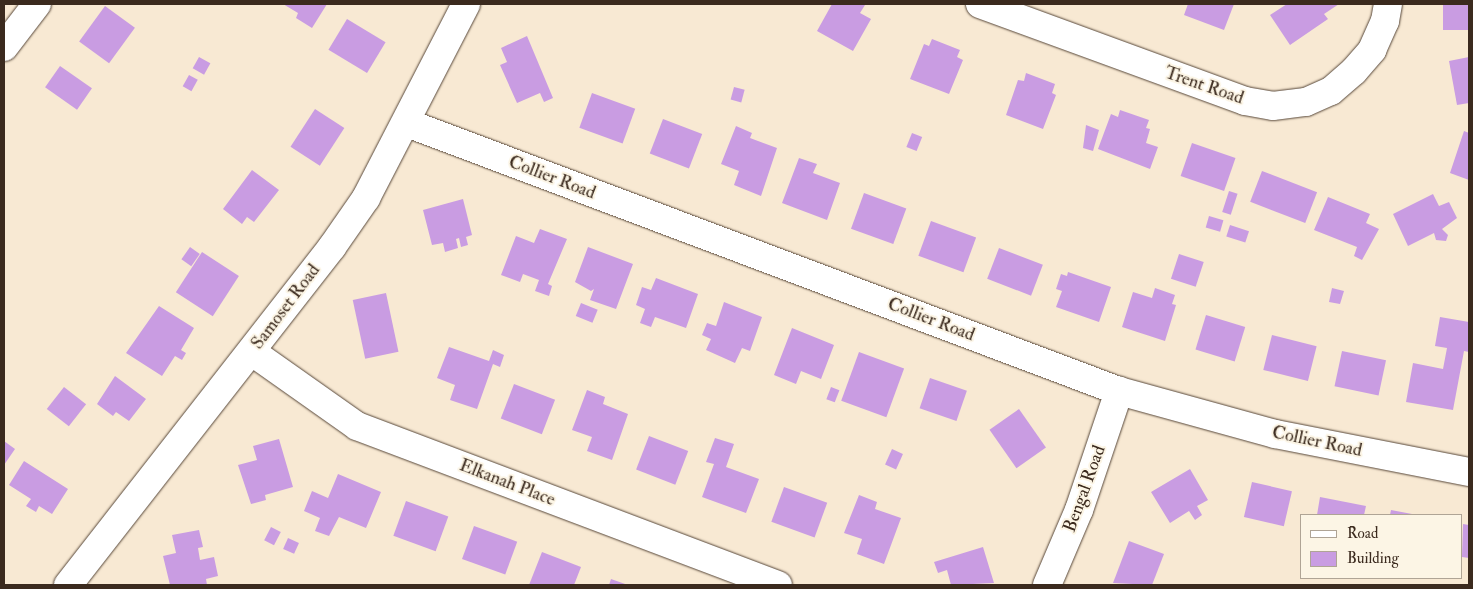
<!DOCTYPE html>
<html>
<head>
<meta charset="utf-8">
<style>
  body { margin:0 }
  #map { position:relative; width:1473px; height:589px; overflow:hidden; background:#f8e9d3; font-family:"IM FELL Double Pica",serif }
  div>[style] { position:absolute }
  .building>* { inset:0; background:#c99ce2; transform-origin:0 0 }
  .roads { filter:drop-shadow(0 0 1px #574739) drop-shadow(0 0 1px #574739) }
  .minor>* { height:28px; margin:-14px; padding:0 14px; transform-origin:14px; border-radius:14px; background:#fff }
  span { translate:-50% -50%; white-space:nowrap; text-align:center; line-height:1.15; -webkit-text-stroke:4px #fcf5e5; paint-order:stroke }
  .street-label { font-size:18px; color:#3b2a1e }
  .frame { position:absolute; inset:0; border:5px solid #3b2a1e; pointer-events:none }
  .legend { position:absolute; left:1300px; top:514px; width:162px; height:65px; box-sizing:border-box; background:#fcf5e5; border:1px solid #afa495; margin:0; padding:6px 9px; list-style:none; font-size:15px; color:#3b2a1e }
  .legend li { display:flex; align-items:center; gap:10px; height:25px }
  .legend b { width:25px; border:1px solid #afa495 }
</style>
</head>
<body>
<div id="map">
  <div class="building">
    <div style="clip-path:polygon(283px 4px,327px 4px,312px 28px,296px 18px,298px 13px)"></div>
    <div style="clip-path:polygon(832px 4px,862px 4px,865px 5px,860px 13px,871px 19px,853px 51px,817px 31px)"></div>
    <div style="clip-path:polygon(1188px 4px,1234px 4px,1224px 30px,1184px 15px)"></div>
    <div style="clip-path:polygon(1287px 4px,1339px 4px,1324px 14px,1328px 19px,1290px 45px,1270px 15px)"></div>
    <div style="left:1443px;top:4px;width:26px;height:26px"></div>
    <div style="left:105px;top:6px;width:37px;height:44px;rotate:36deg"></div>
    <div style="left:347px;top:19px;width:45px;height:36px;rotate:31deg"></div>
    <div style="clip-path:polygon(527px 36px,553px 98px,544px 102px,540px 93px,517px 103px,500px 65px,507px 62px,501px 48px)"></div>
    <div style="clip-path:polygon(932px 39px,960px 50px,957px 57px,963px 60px,949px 94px,910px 79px,924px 44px,929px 46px)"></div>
    <div style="left:199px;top:57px;width:13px;height:13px;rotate:29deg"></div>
    <div style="clip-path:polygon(1469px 57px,1469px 103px,1457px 105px,1449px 61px)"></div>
    <div style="left:60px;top:66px;width:39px;height:26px;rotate:35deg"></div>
    <div style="clip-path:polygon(1026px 73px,1055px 84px,1052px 93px,1056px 95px,1043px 129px,1006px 115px,1018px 80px,1024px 81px)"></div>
    <div style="left:189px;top:75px;width:10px;height:13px;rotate:29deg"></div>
    <div style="left:734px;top:87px;width:11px;height:13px;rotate:15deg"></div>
    <div style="left:592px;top:93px;width:46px;height:37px;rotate:20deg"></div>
    <div style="left:315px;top:109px;width:35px;height:45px;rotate:33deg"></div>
    <div style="clip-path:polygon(1120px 110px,1149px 120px,1146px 128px,1150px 129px,1146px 143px,1158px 147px,1150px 169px,1098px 149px,1111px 114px,1118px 117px)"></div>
    <div style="left:663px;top:119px;width:42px;height:37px;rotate:21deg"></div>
    <div style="clip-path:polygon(1086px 125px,1099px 130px,1093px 151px,1083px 148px)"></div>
    <div style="clip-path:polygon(736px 126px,752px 133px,750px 138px,777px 148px,761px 196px,734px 185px,739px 171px,721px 164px)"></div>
    <div style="clip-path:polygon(1464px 131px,1469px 133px,1469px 180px,1450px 173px)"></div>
    <div style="left:912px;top:133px;width:11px;height:15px;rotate:22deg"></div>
    <div style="left:1192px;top:143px;width:46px;height:35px;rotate:19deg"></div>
    <div style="clip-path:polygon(799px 158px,817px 164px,813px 173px,840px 183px,827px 220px,782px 203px)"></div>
    <div style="clip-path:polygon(252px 170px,279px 190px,254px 222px,247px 217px,242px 224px,223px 209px)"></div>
    <div style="left:1262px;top:171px;width:59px;height:33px;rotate:21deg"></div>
    <div style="left:1229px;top:191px;width:9px;height:22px;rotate:18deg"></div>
    <div style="left:864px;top:193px;width:45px;height:38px;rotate:20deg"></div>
    <div style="clip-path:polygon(1433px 194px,1439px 206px,1449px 202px,1457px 218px,1442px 229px,1448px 235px,1446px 241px,1436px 240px,1434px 233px,1408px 246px,1393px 214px)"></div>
    <div style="clip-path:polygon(1328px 197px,1370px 214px,1366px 223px,1379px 229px,1362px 260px,1354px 256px,1357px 247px,1314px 230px)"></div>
    <div style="clip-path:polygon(463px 199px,472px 235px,466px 237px,468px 245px,461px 247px,459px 238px,456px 239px,458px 248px,445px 252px,443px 243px,432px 245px,423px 210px)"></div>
    <div style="left:1209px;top:216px;width:15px;height:12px;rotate:16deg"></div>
    <div style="left:931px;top:221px;width:48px;height:37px;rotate:20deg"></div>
    <div style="left:1230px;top:225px;width:20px;height:12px;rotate:18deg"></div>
    <div style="clip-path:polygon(540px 229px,567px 239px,548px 284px,552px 286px,549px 296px,535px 291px,539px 280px,523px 274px,520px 282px,501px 275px,516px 236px,534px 243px)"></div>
    <div style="left:190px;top:247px;width:12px;height:15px;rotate:35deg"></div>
    <div style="clip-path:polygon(588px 247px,633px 264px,616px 309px,590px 300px,594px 289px,591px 291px,575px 282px)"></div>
    <div style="left:999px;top:248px;width:47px;height:33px;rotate:21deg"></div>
    <div style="left:202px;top:252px;width:44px;height:48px;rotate:33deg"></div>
    <div style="left:1179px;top:254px;width:26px;height:26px;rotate:18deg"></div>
    <div style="clip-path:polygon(1068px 272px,1111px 287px,1099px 322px,1056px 307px,1062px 291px,1056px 289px,1061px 274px,1067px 276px)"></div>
    <div style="clip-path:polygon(656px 278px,698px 294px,686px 328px,655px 317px,651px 327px,640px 323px,645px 309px,636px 305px,642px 287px,651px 290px)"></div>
    <div style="clip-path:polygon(1155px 288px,1175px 295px,1172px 304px,1176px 305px,1165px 341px,1122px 327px,1133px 292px,1152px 298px)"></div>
    <div style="clip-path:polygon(1332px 288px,1344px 291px,1340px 304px,1329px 302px)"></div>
    <div style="left:386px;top:293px;width:60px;height:34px;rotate:78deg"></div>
    <div style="clip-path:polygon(724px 302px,762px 317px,750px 351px,742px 348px,735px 363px,706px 350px,711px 339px,702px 335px,707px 323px,716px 326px)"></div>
    <div style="left:581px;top:303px;width:18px;height:14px;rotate:22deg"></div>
    <div style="clip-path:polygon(159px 306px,194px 328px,181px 350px,186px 353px,182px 360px,175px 356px,162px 376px,126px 353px)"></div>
    <div style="left:1206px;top:315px;width:41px;height:36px;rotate:17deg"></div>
    <div style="clip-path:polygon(1440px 317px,1469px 322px,1469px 352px,1464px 351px,1453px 410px,1406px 402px,1413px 363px,1443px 369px,1447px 348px,1435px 346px)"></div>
    <div style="clip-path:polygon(792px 328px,834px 345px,821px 379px,801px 371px,796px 384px,774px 375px)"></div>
    <div style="left:1272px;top:335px;width:46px;height:36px;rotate:14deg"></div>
    <div style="clip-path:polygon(449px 347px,489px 361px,493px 350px,504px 355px,500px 367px,493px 364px,477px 409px,450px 400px,455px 385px,437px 378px)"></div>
    <div style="left:1342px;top:351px;width:45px;height:36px;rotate:12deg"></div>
    <div style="left:859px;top:352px;width:48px;height:52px;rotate:20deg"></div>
    <div style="clip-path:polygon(115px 376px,146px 399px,129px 421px,116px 412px,113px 416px,97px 404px)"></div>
    <div style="left:930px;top:378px;width:39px;height:32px;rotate:19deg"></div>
    <div style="left:514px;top:384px;width:44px;height:37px;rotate:21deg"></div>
    <div style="left:64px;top:387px;width:28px;height:28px;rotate:38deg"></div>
    <div style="left:831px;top:387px;width:9px;height:13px;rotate:21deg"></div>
    <div style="clip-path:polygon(587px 390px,605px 397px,603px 404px,628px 414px,612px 460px,587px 451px,592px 437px,572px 430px)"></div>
    <div style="left:1019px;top:409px;width:47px;height:36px;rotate:55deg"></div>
    <div style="left:649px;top:436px;width:42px;height:36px;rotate:21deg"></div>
    <div style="clip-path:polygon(715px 438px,734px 444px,726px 467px,759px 479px,746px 513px,702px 497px,714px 464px,706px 462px)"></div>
    <div style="clip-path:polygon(279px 439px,293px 487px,265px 495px,266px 500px,251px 504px,238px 465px,257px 460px,253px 446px)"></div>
    <div style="clip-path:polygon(4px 441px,15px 449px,4px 465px)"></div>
    <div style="left:892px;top:449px;width:12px;height:17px;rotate:24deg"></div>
    <div style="clip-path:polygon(24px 461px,68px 489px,52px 514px,39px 506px,36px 512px,26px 506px,31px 499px,9px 485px)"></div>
    <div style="clip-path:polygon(1190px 469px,1208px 500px,1197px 506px,1202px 515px,1195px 520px,1189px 511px,1170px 523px,1151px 492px)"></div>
    <div style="clip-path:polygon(338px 474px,381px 492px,366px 528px,339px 517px,329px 536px,315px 531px,320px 518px,304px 511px,312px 491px,328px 498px)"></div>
    <div style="left:1252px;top:482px;width:41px;height:36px;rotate:13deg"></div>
    <div style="left:784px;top:487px;width:46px;height:37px;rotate:20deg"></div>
    <div style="clip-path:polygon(859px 495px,877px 502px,875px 509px,901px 518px,884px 564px,857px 554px,862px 539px,844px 533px)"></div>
    <div style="clip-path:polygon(1320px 497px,1366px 506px,1364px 515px,1317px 515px)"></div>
    <div style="left:406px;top:501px;width:45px;height:37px;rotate:20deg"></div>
    <div style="clip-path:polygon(1391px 510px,1412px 514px,1412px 515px,1390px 515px)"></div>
    <div style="clip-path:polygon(1463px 524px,1469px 525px,1469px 558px,1462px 557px)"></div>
    <div style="left:474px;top:526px;width:46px;height:35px;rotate:20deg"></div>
    <div style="left:271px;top:527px;width:11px;height:15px;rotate:27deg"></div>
    <div style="clip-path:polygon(199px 530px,203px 547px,198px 548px,200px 560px,214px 557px,218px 576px,206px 579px,207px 585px,170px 585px,163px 556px,176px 553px,172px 535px)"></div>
    <div style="left:288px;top:538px;width:12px;height:12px;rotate:24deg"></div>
    <div style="clip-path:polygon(1129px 541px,1164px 554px,1152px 585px,1113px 583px)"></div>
    <div style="clip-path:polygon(983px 547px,994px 583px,951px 585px,947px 570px,938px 573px,934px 562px)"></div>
    <div style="clip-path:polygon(542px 552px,581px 567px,574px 585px,529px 585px)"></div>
    <div style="clip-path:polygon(611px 579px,628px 585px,609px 585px)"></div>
  </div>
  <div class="roads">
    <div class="minor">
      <div style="left:980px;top:4px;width:282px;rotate:20.1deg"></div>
      <div style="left:1245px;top:101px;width:28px;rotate:10deg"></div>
      <div style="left:1273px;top:106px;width:33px;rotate:-7deg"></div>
      <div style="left:1306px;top:102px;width:27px;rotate:-24deg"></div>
      <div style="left:1331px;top:91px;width:30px;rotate:-41deg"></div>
      <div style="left:1354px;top:71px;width:28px;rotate:-49deg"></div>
      <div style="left:1372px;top:50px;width:32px;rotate:-66deg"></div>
      <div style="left:1385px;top:21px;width:17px;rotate:-80deg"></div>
      <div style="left:4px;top:47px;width:54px;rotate:-52.5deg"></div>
      <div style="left:407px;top:123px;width:761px;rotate:20.63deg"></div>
      <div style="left:1119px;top:391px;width:162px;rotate:15.4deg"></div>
      <div style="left:1275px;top:434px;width:198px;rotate:11.1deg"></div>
      <div style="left:252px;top:352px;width:128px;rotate:35.2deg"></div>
      <div style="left:357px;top:426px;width:450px;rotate:20.7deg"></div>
      <div style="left:68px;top:585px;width:429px;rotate:-52deg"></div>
      <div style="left:332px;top:247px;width:60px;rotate:-55.2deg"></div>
      <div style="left:366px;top:198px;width:218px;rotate:-62.7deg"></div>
      <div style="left:1047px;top:585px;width:82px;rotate:-66.9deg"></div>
      <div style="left:1079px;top:510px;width:126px;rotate:-71.4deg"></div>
    </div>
  </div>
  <div class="street-label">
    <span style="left:1204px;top:86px;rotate:19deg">Trent Road</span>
    <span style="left:552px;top:178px;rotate:21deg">Collier Road</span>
    <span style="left:286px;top:307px;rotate:-53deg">Samoset Road</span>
    <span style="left:931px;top:320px;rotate:21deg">Collier Road</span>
    <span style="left:1317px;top:442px;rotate:12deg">Collier Road</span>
    <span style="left:507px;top:483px;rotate:21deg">Elkanah Place</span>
    <span style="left:1085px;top:489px;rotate:-70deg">Bengal Road</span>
  </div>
  <div class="frame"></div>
  <ul class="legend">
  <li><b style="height:6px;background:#fff"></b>Road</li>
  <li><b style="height:14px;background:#c99ce2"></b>Building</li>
  </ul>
</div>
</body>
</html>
